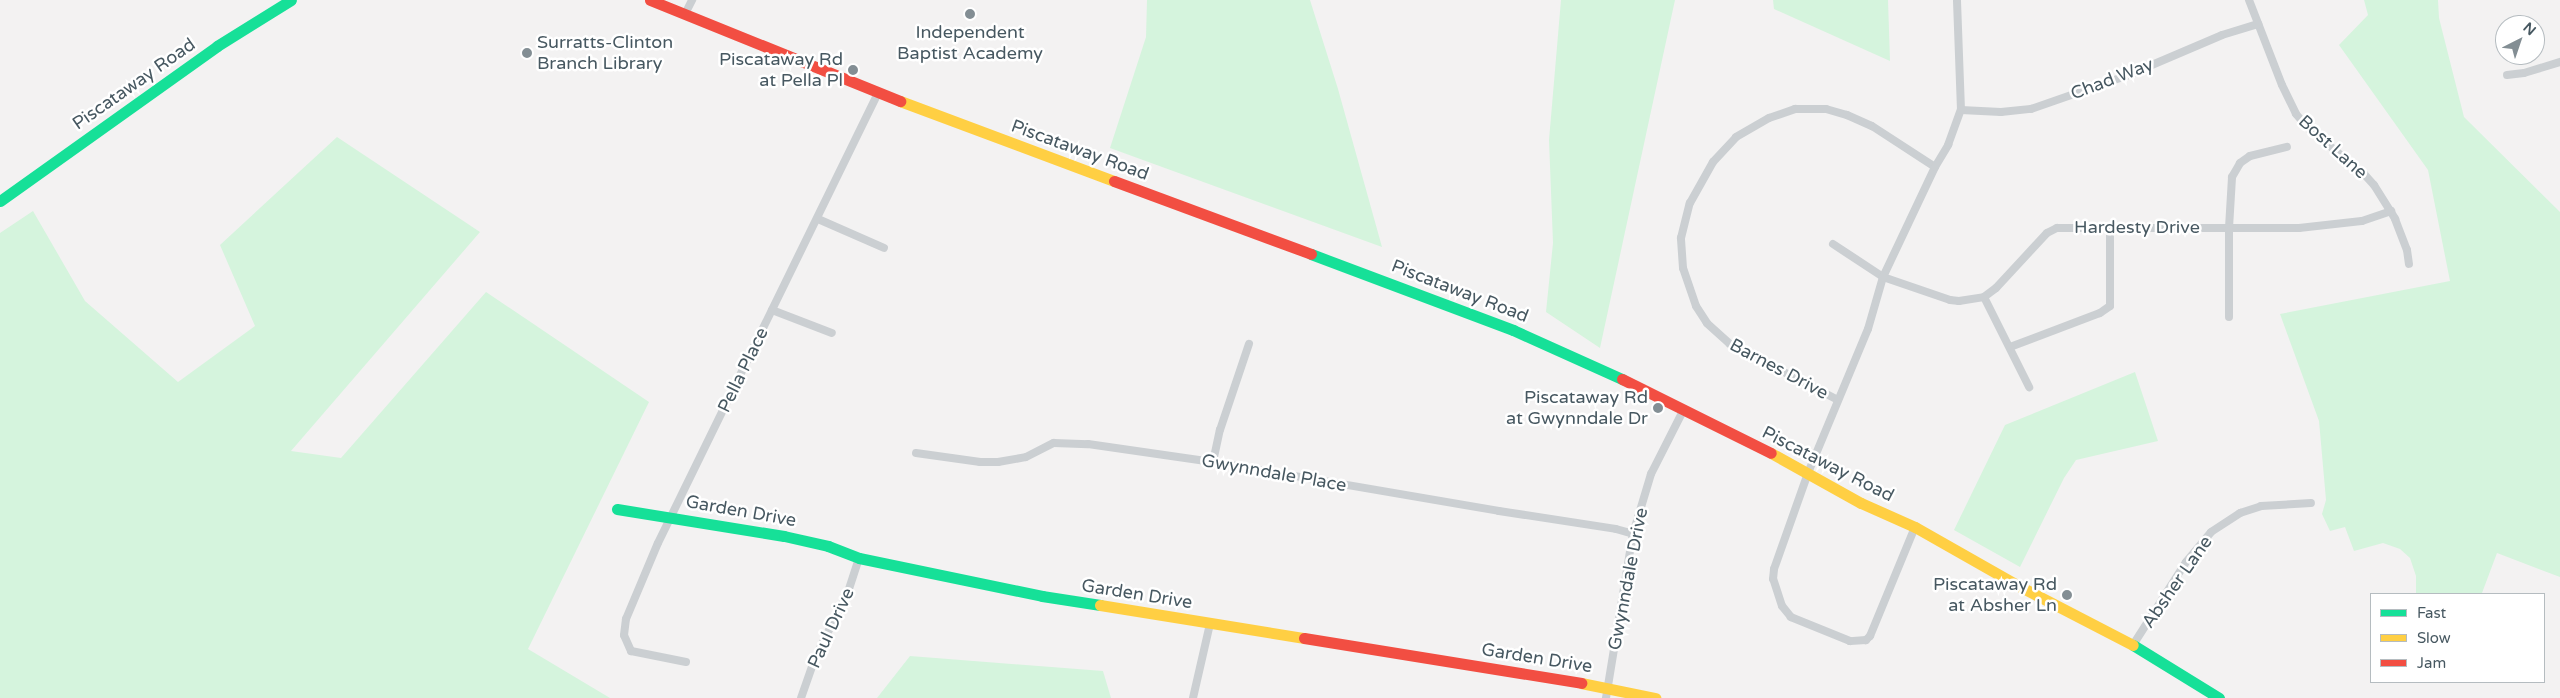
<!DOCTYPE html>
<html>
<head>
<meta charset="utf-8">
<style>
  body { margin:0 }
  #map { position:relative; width:2560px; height:698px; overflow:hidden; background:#f3f2f2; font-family:"Varela Round",sans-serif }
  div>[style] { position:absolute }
  .green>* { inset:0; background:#d5f4dd }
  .street>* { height:8px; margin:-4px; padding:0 4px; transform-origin:4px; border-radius:4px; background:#cbcfd2 }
  .fast>* { height:11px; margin:-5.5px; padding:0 5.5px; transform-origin:5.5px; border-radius:5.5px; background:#16e098 }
  .slow>* { height:11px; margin:-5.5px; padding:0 5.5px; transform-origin:5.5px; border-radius:5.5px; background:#ffcf43 }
  .jam>* { height:11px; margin:-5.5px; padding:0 5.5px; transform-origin:5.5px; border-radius:5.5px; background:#f24e42 }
  .dots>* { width:14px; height:14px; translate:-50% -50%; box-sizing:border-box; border:2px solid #fff; border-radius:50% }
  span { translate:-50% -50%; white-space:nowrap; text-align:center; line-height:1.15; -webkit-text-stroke:5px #fff; paint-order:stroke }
  .poi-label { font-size:18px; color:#475861 }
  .left { translate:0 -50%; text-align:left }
  .right { translate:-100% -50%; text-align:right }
  .street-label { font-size:18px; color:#475861 }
  .legend { position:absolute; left:2370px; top:593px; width:175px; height:90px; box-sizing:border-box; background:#fff; border:1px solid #b5bcc0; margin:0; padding:6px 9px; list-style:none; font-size:15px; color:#475861 }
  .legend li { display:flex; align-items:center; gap:10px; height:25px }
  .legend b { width:25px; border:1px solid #b5bcc0 }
  .north { position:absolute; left:2495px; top:15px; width:50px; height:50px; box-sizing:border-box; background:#fff; border:1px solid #b5bcc0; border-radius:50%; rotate:41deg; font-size:14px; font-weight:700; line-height:20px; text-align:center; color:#475861 }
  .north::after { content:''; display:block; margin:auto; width:18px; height:22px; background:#838e94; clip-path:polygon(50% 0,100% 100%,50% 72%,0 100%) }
</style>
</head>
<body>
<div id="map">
  <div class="green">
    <div style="clip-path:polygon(1147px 0,1310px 0,1338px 89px,1382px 247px,1110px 148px,1146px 37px)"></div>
    <div style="clip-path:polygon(1561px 0,1675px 0,1600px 348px,1546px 312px,1553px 243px,1549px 140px)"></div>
    <div style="clip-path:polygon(1773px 0,1888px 0,1890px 61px,1774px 9px)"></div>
    <div style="clip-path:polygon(2364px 0,2438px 0,2439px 18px,2464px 117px,2560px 212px,2560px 577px,2497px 553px,2482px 593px,2416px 594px,2416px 576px,2410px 558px,2400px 549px,2383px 543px,2354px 551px,2345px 527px,2330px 531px,2322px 514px,2326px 500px,2319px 421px,2280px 314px,2450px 281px,2428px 170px,2339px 45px,2368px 15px)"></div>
    <div style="clip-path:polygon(337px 137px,480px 232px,291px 451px,341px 458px,486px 292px,649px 402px,528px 649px,610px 698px,0 698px,0 233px,33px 211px,85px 301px,178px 382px,255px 326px,220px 245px)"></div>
    <div style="clip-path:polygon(2135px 372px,2158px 441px,2076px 460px,2064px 478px,2020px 567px,1954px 530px,2005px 425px)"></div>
    <div style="clip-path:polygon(910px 656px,1103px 671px,1111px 698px,877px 698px)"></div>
  </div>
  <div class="street">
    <div style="left:2249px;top:0;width:91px;rotate:68.8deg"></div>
    <div style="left:2282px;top:85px;width:32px;rotate:64deg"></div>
    <div style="left:2296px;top:114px;width:20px;rotate:49deg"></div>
    <div style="left:2309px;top:129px;width:71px;rotate:39.3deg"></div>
    <div style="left:2364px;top:174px;width:15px;rotate:48deg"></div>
    <div style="left:2374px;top:185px;width:40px;rotate:58deg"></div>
    <div style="left:2395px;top:219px;width:33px;rotate:69deg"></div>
    <div style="left:2407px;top:250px;width:14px;rotate:82deg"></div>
    <div style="left:685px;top:14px;width:16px;rotate:-63deg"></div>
    <div style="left:2507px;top:75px;width:17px;rotate:-7deg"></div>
    <div style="left:2524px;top:73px;width:38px;rotate:-17deg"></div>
    <div style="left:1961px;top:110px;width:40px;rotate:2.9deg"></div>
    <div style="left:2001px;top:112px;width:30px;rotate:-6deg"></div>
    <div style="left:2031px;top:109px;width:101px;rotate:-19.2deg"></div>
    <div style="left:2126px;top:76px;width:104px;rotate:-23.1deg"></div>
    <div style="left:2222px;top:35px;width:38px;rotate:-17deg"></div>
    <div style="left:818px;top:219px;width:72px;rotate:23.7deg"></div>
    <div style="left:1833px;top:244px;width:60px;rotate:33.4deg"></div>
    <div style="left:1883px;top:277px;width:71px;rotate:18.9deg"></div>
    <div style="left:1950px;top:300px;width:9px;rotate:6deg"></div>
    <div style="left:1959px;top:301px;width:25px;rotate:-9deg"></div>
    <div style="left:1984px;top:297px;width:15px;rotate:-37deg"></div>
    <div style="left:1996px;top:288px;width:75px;rotate:-47.2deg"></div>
    <div style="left:2047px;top:233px;width:11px;rotate:-27deg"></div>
    <div style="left:2057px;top:228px;width:242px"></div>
    <div style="left:2299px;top:228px;width:63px;rotate:-6.3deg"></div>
    <div style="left:2362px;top:221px;width:31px;rotate:-19deg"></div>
    <div style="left:1984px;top:297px;width:101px;rotate:63.4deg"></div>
    <div style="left:772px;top:310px;width:64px;rotate:21deg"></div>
    <div style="left:2229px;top:317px;width:89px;rotate:-90deg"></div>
    <div style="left:2229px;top:228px;width:51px;rotate:-86.6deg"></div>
    <div style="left:2232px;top:177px;width:16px;rotate:-60deg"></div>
    <div style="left:2240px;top:163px;width:12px;rotate:-35deg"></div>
    <div style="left:2250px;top:156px;width:38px;rotate:-14deg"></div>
    <div style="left:2010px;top:347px;width:96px;rotate:-20.7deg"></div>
    <div style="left:2100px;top:313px;width:12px;rotate:-35deg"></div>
    <div style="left:2110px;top:306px;width:79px;rotate:-90deg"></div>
    <div style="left:1838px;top:400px;width:122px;rotate:-152.6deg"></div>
    <div style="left:1730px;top:344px;width:31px;rotate:-138deg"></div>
    <div style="left:1707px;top:323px;width:20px;rotate:-123deg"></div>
    <div style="left:1696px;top:306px;width:40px;rotate:-108.9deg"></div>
    <div style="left:1683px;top:268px;width:30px;rotate:-94deg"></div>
    <div style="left:1681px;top:238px;width:36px;rotate:-76deg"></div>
    <div style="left:1690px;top:203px;width:47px;rotate:-60.7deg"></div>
    <div style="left:1713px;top:162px;width:34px;rotate:-47deg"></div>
    <div style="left:1736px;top:137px;width:38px;rotate:-30deg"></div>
    <div style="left:1769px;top:118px;width:28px;rotate:-19deg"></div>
    <div style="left:1795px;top:109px;width:31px"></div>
    <div style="left:1826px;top:109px;width:22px;rotate:16deg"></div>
    <div style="left:1847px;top:115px;width:27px;rotate:24deg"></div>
    <div style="left:1872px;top:126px;width:75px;rotate:33.1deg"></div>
    <div style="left:916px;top:453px;width:65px;rotate:8deg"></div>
    <div style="left:980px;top:462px;width:18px"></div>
    <div style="left:998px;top:462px;width:28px;rotate:-10deg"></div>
    <div style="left:1026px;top:457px;width:31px;rotate:-27deg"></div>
    <div style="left:1054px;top:443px;width:34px;rotate:2deg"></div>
    <div style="left:1088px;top:444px;width:126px;rotate:8.2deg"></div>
    <div style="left:1213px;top:462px;width:290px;rotate:9.7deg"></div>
    <div style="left:1499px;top:511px;width:118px;rotate:8.7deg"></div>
    <div style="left:1616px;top:529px;width:18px;rotate:16deg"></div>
    <div style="left:1213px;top:462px;width:33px;rotate:-78deg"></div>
    <div style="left:1220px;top:430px;width:91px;rotate:-71.4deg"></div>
    <div style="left:1915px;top:527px;width:118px;rotate:112.4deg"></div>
    <div style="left:1870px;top:636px;width:6px;rotate:135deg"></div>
    <div style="left:1866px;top:640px;width:16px;rotate:176deg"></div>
    <div style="left:1850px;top:641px;width:64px;rotate:-157.9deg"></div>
    <div style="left:1791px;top:617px;width:14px;rotate:-129deg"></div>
    <div style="left:1782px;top:606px;width:28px;rotate:-108deg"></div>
    <div style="left:1773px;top:579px;width:10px;rotate:-84deg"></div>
    <div style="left:1774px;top:569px;width:102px;rotate:-70.5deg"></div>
    <div style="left:1808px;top:473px;width:156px;rotate:-67.4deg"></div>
    <div style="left:1868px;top:329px;width:54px;rotate:-73.9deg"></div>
    <div style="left:1883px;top:277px;width:122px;rotate:-64.7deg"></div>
    <div style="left:1935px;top:167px;width:26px;rotate:-59deg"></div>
    <div style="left:1948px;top:145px;width:37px;rotate:-70deg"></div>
    <div style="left:1961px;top:110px;width:110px;rotate:-92.1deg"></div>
    <div style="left:2133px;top:645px;width:98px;rotate:-57.4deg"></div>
    <div style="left:2186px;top:562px;width:39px;rotate:-50deg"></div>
    <div style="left:2211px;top:532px;width:35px;rotate:-33deg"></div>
    <div style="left:2240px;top:513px;width:22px;rotate:-18deg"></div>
    <div style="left:2261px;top:506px;width:50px;rotate:-3.4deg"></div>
    <div style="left:686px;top:662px;width:56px;rotate:-168.7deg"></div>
    <div style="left:631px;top:651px;width:17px;rotate:-114deg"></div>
    <div style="left:624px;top:635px;width:16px;rotate:-83deg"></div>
    <div style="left:626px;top:619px;width:82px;rotate:-67.2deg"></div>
    <div style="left:658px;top:543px;width:501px;rotate:-63.95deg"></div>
    <div style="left:801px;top:698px;width:42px;rotate:-70.7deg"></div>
    <div style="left:815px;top:658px;width:74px;rotate:-63.4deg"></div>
    <div style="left:848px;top:592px;width:36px;rotate:-72deg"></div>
    <div style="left:1193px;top:698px;width:76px;rotate:-77.1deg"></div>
    <div style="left:1606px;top:698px;width:166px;rotate:-80.7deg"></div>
    <div style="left:1633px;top:534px;width:63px;rotate:-73.3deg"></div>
    <div style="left:1651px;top:474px;width:73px;rotate:-63.1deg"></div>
  </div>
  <div class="fast">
    <div style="left:0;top:201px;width:267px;rotate:-35.5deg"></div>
    <div style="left:217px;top:46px;width:87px;rotate:-31.9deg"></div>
    <div style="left:1311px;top:254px;width:216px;rotate:20.6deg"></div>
    <div style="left:1513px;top:330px;width:120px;rotate:24.2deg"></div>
    <div style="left:617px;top:509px;width:169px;rotate:9.2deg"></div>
    <div style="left:784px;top:536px;width:45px;rotate:12.8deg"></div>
    <div style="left:828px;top:546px;width:33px;rotate:21deg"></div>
    <div style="left:859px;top:558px;width:187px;rotate:11.7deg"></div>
    <div style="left:1042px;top:596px;width:59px;rotate:8.8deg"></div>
    <div style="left:2133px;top:645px;width:101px;rotate:31.6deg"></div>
  </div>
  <div class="slow">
    <div style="left:900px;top:101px;width:228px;rotate:20.5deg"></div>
    <div style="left:1771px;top:453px;width:103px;rotate:29.1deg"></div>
    <div style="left:1861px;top:503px;width:59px;rotate:24deg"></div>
    <div style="left:1915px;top:527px;width:120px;rotate:29.6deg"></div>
    <div style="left:2019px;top:586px;width:128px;rotate:27.4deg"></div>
    <div style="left:1100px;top:605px;width:207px;rotate:9.2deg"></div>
    <div style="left:1581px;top:683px;width:76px;rotate:11.5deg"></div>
  </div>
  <div class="jam">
    <div style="left:650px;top:0;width:270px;rotate:22deg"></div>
    <div style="left:1114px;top:181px;width:210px;rotate:20.3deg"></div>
    <div style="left:1622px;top:379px;width:166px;rotate:26.4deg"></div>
    <div style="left:1304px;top:638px;width:281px;rotate:9.2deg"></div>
  </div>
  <div class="dots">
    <div style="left:970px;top:14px;background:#838e94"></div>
    <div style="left:527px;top:53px;background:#838e94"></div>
    <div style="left:853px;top:70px;background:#838e94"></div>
    <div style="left:1658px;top:408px;background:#838e94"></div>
    <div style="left:2067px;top:595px;background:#838e94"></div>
  </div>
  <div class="poi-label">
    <span style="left:970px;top:43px">Independent<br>Baptist Academy</span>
    <span class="left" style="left:537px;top:53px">Surratts-Clinton<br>Branch Library</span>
    <span class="right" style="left:843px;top:70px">Piscataway Rd<br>at Pella Pl</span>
    <span class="right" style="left:1648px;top:408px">Piscataway Rd<br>at Gwynndale Dr</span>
    <span class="right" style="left:2057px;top:595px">Piscataway Rd<br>at Absher Ln</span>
  </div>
  <div class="street-label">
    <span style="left:2112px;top:79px;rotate:-21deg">Chad Way</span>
    <span style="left:134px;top:84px;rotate:-35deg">Piscataway Road</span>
    <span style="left:2333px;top:147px;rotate:42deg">Bost Lane</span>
    <span style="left:1080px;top:150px;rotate:20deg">Piscataway Road</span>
    <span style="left:2137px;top:227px">Hardesty Drive</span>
    <span style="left:1460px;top:291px;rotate:21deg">Piscataway Road</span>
    <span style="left:1779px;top:369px;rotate:28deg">Barnes Drive</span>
    <span style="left:743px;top:370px;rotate:-64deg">Pella Place</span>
    <span style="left:1828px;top:464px;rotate:27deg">Piscataway Road</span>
    <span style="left:1274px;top:473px;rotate:10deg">Gwynndale Place</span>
    <span style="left:741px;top:511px;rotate:10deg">Garden Drive</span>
    <span style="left:1628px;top:579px;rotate:-79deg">Gwynndale Drive</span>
    <span style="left:2177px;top:582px;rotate:-55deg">Absher Lane</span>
    <span style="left:1137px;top:594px;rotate:9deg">Garden Drive</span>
    <span style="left:831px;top:628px;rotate:-65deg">Paul Drive</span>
    <span style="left:1537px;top:658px;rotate:9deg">Garden Drive</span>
  </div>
  <ul class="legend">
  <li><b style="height:6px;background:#16e098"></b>Fast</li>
  <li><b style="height:6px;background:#ffcf43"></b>Slow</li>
  <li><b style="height:6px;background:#f24e42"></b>Jam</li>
  </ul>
  <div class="north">N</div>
</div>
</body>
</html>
